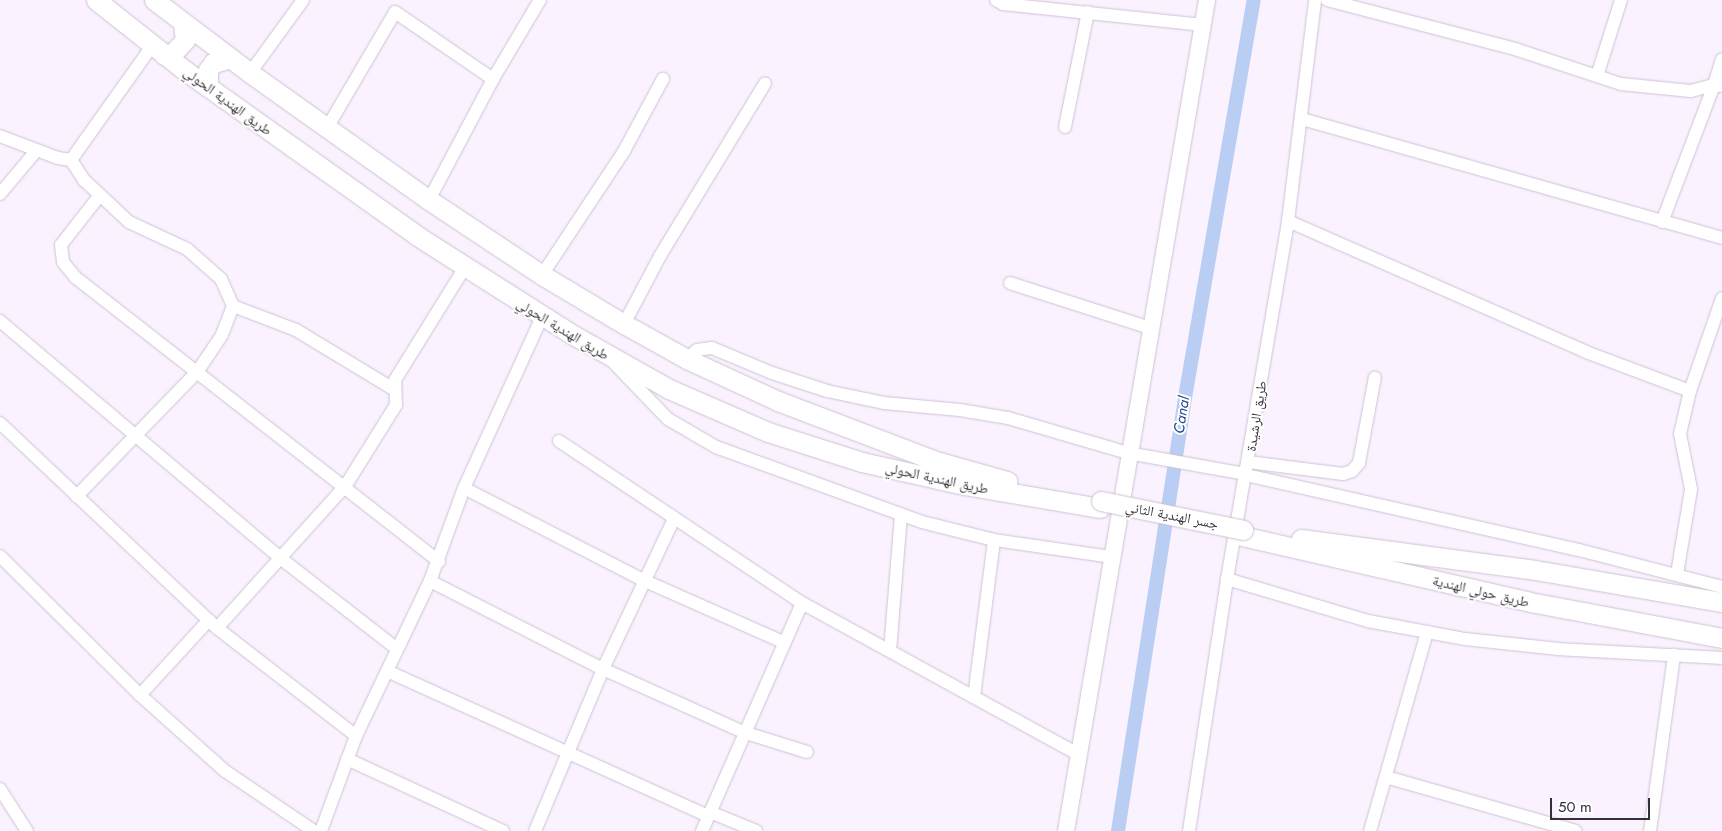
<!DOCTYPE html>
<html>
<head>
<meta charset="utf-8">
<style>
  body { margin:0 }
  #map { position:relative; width:1722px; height:831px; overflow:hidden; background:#fbf2ff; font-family:Jost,"Noto Naskh Arabic",sans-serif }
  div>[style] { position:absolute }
  .canal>* { height:14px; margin:-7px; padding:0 7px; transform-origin:7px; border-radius:7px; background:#bacef3 }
  .roads { filter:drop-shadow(0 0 1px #cdc2d2) drop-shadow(0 0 1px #cdc2d2) }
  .minor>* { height:12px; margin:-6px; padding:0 6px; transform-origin:6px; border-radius:6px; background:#fff }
  .major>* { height:16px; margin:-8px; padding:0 8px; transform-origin:8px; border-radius:8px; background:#fff }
  .highway>* { height:19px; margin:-9.5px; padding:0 9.5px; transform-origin:9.5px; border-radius:9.5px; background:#fff }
  .bridges { filter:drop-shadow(0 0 1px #cdc2d2) drop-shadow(0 0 1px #cdc2d2) }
  .highway-bridge>* { height:19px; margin:-9.5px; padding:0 9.5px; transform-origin:9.5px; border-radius:9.5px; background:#fff }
  span { translate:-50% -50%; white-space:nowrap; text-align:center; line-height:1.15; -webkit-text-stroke:4px #fff; paint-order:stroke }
  .street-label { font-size:14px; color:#353037 }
  .water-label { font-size:15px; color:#24438b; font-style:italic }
  .scale { position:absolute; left:1550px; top:798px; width:100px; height:22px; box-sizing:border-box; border:2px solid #353037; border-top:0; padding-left:6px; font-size:15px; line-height:18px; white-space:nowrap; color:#353037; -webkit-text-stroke:4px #fff; paint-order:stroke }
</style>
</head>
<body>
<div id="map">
  <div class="canal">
    <div style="left:1118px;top:831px;width:450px;rotate:-81.2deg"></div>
    <div style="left:1187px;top:386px;width:392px;rotate:-80.2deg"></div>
  </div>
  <div class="roads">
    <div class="minor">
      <div style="left:996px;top:0;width:8px;rotate:30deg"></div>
      <div style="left:1003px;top:4px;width:201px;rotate:6deg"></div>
      <div style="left:1327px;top:0;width:194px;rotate:14.6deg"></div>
      <div style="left:1515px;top:49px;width:112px;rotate:18.3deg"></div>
      <div style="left:1621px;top:84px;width:70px;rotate:5.7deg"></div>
      <div style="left:1691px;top:91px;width:24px;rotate:-15deg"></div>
      <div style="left:1714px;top:85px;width:27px;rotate:-73deg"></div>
      <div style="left:250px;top:73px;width:90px;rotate:-54deg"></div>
      <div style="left:1597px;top:76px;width:80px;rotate:-72.5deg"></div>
      <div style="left:1302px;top:119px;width:437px;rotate:15.8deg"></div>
      <div style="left:1065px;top:127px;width:117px;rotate:-78.7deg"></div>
      <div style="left:327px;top:128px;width:134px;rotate:-59.6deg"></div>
      <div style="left:395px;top:12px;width:119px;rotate:34.4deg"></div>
      <div style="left:0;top:136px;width:62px;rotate:20.8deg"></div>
      <div style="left:58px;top:158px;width:13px;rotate:9deg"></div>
      <div style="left:71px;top:160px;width:140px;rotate:-54.6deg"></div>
      <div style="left:71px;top:160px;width:24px;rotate:57deg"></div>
      <div style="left:84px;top:180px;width:62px;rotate:43deg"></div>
      <div style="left:129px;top:222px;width:64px;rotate:25deg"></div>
      <div style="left:187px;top:249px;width:45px;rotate:41.4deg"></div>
      <div style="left:221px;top:279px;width:30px;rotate:66deg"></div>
      <div style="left:233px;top:306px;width:31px;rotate:111deg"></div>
      <div style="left:222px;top:335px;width:45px;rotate:124deg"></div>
      <div style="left:197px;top:372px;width:173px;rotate:134.1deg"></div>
      <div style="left:0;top:194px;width:56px;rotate:-50.1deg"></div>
      <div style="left:100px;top:195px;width:63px;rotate:128deg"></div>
      <div style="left:61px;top:245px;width:17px;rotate:83deg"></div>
      <div style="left:63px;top:262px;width:19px;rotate:51deg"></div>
      <div style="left:75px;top:277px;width:462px;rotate:38deg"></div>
      <div style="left:429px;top:200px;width:137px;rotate:-62.1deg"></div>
      <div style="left:493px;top:79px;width:92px;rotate:-59.3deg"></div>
      <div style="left:1288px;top:221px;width:326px;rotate:23.7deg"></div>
      <div style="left:1586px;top:352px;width:111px;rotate:20.6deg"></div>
      <div style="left:1662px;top:222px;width:147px;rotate:-69.2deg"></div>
      <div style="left:1714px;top:85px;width:6px;rotate:9deg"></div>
      <div style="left:542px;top:275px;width:149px;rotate:-56.5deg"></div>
      <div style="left:624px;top:151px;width:82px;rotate:-61.6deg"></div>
      <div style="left:1010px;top:283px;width:147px;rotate:17.8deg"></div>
      <div style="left:233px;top:306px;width:67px;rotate:20.9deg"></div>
      <div style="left:296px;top:330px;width:116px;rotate:31.2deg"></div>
      <div style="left:0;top:321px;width:365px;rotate:40.2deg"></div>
      <div style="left:279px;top:557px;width:150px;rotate:37.9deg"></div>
      <div style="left:624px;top:324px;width:77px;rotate:-62.1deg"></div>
      <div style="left:660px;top:256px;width:202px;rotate:-58.7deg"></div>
      <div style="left:687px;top:359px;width:13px;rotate:-42deg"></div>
      <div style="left:697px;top:350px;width:15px;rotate:-8deg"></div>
      <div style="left:712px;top:348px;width:65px;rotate:22.6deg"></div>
      <div style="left:772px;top:373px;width:58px;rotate:18.1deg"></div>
      <div style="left:827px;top:391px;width:58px;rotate:11.9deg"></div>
      <div style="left:884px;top:403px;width:76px;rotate:5.3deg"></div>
      <div style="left:960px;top:410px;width:49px;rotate:9.5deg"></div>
      <div style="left:1008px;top:418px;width:125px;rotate:16.3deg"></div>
      <div style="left:1128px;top:453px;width:120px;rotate:10.1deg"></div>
      <div style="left:615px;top:364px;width:76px;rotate:46.1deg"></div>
      <div style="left:668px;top:419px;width:56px;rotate:30.3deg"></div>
      <div style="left:716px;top:447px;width:219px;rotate:20deg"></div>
      <div style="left:922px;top:522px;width:74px;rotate:14deg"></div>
      <div style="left:994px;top:540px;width:119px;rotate:8.2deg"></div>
      <div style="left:0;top:423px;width:299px;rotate:43.4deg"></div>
      <div style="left:217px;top:628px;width:176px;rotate:37.8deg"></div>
      <div style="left:559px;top:441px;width:292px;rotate:33.7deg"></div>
      <div style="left:802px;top:603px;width:317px;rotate:28.7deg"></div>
      <div style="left:1248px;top:462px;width:96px;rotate:7.2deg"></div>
      <div style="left:1343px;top:474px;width:9px;rotate:-18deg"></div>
      <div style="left:1352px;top:471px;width:11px;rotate:-49deg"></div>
      <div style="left:1359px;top:463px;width:87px;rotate:-79.5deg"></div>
      <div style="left:1246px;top:475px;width:341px;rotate:12.7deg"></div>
      <div style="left:1579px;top:550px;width:148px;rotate:14.5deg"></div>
      <div style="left:464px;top:488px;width:201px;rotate:27.2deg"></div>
      <div style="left:643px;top:580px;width:153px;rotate:23.9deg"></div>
      <div style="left:0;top:556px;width:197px;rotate:44.8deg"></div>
      <div style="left:140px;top:695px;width:114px;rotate:41.8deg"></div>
      <div style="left:225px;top:771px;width:107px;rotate:34deg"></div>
      <div style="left:1677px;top:574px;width:86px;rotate:-80.6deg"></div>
      <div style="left:1691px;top:489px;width:56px;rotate:-101.3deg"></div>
      <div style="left:1680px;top:434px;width:44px;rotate:-76.9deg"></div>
      <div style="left:1690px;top:391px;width:98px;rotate:-71deg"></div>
      <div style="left:1227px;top:579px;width:147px;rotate:16.6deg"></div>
      <div style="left:1368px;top:621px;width:99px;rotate:10.5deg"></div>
      <div style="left:1465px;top:639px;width:94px;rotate:6.1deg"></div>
      <div style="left:1558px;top:649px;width:164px;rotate:3.1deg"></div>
      <div style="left:430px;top:581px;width:194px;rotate:27deg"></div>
      <div style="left:603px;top:669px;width:154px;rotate:24.2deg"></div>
      <div style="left:743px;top:732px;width:67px;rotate:17.4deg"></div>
      <div style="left:217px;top:628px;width:193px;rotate:-47.9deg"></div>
      <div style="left:346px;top:485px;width:94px;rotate:-58deg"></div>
      <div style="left:396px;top:405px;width:25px;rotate:-92deg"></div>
      <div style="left:395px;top:380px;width:133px;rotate:-58.2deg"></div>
      <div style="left:890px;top:651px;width:137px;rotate:-85.4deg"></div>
      <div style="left:387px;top:671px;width:352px;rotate:24.3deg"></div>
      <div style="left:140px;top:695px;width:102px;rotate:-47.4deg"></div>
      <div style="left:974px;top:697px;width:158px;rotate:-82.7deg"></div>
      <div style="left:347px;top:759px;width:172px;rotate:24.8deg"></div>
      <div style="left:1386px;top:777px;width:197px;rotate:15.9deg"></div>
      <div style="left:0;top:789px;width:50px;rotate:57.3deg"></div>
      <div style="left:710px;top:812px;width:50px;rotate:22.4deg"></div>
      <div style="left:321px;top:831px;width:101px;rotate:-69.8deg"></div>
      <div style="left:356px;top:736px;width:172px;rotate:-64.5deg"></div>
      <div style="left:430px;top:581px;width:99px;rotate:-69.9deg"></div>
      <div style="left:464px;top:488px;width:188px;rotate:-65.5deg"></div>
      <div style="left:535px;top:831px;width:176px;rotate:-67.2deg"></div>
      <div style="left:603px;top:669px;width:166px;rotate:-64.7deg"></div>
      <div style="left:702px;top:831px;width:249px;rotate:-66.3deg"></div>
      <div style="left:1189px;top:831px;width:255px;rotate:-81.4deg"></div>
      <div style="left:1227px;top:579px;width:363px;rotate:-80.3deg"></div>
      <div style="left:1288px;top:221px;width:223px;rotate:-83deg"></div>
      <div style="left:1370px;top:831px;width:207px;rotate:-74deg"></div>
      <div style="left:1650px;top:831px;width:178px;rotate:-82.2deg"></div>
    </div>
    <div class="major">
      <div style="left:1066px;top:831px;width:843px;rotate:-80.37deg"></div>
    </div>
    <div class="highway">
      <div style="left:96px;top:0;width:116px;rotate:38.4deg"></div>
      <div style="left:187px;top:72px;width:281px;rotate:35.4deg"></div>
      <div style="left:416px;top:235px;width:180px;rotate:32.5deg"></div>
      <div style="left:568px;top:332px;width:116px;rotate:29.4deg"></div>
      <div style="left:669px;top:389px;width:108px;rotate:23.5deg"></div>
      <div style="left:768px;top:432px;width:99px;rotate:17.7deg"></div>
      <div style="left:862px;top:462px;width:106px;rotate:12.6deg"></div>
      <div style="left:965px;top:485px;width:137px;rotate:9.7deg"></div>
      <div style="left:154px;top:0;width:121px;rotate:37.2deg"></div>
      <div style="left:250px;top:73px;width:219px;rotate:35.4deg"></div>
      <div style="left:429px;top:200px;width:136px;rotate:33.6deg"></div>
      <div style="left:542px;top:275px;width:96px;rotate:30.9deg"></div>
      <div style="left:624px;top:324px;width:72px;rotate:29.1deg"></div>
      <div style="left:687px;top:359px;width:100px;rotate:24.8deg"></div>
      <div style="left:778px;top:401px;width:172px;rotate:20.8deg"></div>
      <div style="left:939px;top:462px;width:71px;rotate:15.6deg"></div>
      <div style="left:164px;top:55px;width:9px;rotate:-13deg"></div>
      <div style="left:173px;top:53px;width:18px;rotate:-47deg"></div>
      <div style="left:185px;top:40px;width:17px;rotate:-97deg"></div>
      <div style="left:208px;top:87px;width:17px;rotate:-90deg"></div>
      <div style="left:208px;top:70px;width:9px;rotate:-54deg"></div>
      <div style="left:213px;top:63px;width:18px;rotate:-16deg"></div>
      <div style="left:1242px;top:536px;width:295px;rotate:12.9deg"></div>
      <div style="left:1530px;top:602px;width:195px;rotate:10.6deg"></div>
      <div style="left:1301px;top:539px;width:236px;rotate:7.5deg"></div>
      <div style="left:1535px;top:570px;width:190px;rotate:9.7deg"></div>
    </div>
  </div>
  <div class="bridges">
    <div class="highway-bridge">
      <div style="left:1101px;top:501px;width:145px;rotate:11.5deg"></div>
    </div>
  </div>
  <div class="street-label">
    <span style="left:228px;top:101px;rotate:36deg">طريق الهندية الحولي</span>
    <span style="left:563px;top:329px;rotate:31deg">طريق الهندية الحولي</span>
    <span style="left:1256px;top:416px;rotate:-81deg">طريق الرشيدة</span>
    <span style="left:937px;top:478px;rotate:12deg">طريق الهندية الحولي</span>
    <span style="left:1172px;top:515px;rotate:11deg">جسر الهندية الثاني</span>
    <span style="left:1481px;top:591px;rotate:13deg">طريق حولي الهندية</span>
  </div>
  <div class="water-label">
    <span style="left:1182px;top:415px;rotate:-81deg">Canal</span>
  </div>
  <div class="scale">50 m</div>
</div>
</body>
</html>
